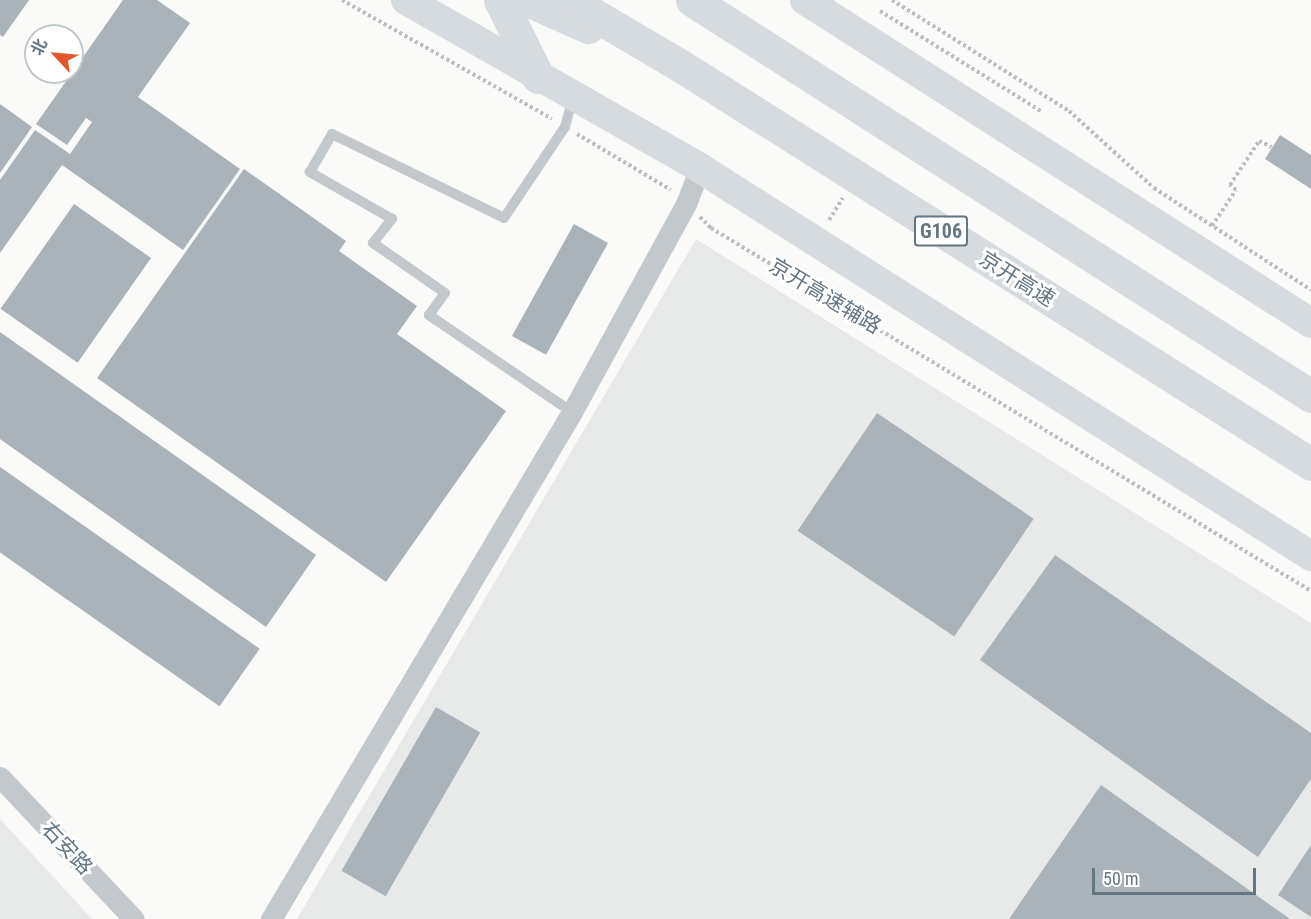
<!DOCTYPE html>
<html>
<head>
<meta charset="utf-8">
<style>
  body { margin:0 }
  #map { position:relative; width:1311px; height:919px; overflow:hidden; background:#fafaf8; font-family:"Roboto Condensed","Noto Sans SC",sans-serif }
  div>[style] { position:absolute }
  .built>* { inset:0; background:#e8e9e9 }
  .building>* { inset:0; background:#aab3b9; transform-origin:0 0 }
  .path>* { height:4px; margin-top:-2px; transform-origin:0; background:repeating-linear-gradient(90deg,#bbbfc2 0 3px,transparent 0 6px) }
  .lane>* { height:10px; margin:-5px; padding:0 5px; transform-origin:5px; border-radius:5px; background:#c3c8cc }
  .street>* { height:21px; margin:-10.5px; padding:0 10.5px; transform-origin:10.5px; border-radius:10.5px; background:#c3c8cc }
  .secondary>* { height:30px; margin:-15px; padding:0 15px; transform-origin:15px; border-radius:15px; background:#d6dbdf }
  .highway>* { height:33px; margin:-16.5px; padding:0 16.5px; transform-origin:16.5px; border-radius:16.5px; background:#d6dbdf }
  span { translate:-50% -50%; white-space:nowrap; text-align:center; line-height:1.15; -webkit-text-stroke:6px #fff; paint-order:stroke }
  .shield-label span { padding:2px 4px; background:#fff; border:2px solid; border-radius:4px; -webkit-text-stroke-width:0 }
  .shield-label { font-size:20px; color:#657683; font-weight:700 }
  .street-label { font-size:21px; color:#657683 }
  .north { position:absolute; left:24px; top:24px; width:60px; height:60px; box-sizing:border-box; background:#fff; border:2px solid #c1c8cd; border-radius:50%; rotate:296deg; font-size:16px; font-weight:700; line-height:24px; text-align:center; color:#657683 }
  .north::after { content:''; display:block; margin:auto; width:21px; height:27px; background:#e4572e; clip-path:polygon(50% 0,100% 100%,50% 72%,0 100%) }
  .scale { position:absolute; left:1092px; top:868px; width:164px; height:27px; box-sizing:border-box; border:3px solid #657683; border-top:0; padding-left:8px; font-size:18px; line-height:21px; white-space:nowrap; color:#657683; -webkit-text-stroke:4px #fff; paint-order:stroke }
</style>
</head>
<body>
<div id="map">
  <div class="built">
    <div style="clip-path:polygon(696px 239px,1311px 623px,1311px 919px,297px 919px)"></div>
    <div style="clip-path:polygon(0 819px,92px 919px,0 919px)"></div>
  </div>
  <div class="building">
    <div style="clip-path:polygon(0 0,29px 0,3px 37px,0 35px)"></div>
    <div style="clip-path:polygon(123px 0,157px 0,190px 23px,138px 97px,240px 169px,183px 250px,62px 165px,0 253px,0 180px,35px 130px,70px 154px,92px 122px,86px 118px,67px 145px,36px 124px)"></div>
    <div style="clip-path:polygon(0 104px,32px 127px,0 173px)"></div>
    <div style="clip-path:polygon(1280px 135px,1311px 155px,1311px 189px,1265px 159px)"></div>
    <div style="clip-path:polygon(244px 169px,346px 241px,339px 251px,417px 306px,397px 334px,506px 411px,386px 582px,97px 378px)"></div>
    <div style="left:74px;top:204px;width:94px;height:128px;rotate:35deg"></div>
    <div style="left:574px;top:224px;width:39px;height:128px;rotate:29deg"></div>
    <div style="clip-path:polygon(0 332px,316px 555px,266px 627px,0 439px)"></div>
    <div style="left:877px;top:413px;width:189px;height:142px;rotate:34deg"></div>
    <div style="left:0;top:467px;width:317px;height:70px;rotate:35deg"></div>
    <div style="clip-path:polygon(1055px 555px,1311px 733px,1311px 779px,1258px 857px,980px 660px)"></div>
    <div style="left:436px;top:707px;width:51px;height:189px;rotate:30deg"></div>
    <div style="clip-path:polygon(1101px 785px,1290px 919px,1009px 919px)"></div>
    <div style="clip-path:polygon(1311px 845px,1311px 917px,1278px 895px)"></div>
  </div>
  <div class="path">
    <div style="left:342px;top:0;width:241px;rotate:29.5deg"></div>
    <div style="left:892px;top:0;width:209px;rotate:32.1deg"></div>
    <div style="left:1069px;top:111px;width:115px;rotate:42.2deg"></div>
    <div style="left:1154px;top:188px;width:187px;rotate:33deg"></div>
    <div style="left:880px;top:11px;width:191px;rotate:31.9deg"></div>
    <div style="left:577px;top:134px;width:109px;rotate:30.8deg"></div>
    <div style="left:700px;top:217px;width:16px;rotate:45deg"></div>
    <div style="left:711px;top:228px;width:701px;rotate:31.17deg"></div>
    <div style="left:829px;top:220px;width:26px;rotate:-58deg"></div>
    <div style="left:1212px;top:226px;width:43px;rotate:-56.3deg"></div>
    <div style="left:1236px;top:190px;width:8px;rotate:-140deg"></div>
    <div style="left:1230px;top:185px;width:53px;rotate:-56.6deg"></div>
    <div style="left:1259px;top:141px;width:14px;rotate:25deg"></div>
  </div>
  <div class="lane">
    <div style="left:572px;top:412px;width:173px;rotate:-145.9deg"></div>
    <div style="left:429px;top:315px;width:27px;rotate:-54deg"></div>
    <div style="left:445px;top:293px;width:88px;rotate:-145.2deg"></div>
    <div style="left:373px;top:243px;width:31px;rotate:-52deg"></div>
    <div style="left:392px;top:219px;width:95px;rotate:-150.2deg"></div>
    <div style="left:310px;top:172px;width:44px;rotate:-59.9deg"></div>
    <div style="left:332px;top:134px;width:191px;rotate:26deg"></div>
    <div style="left:504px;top:218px;width:110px;rotate:-56.2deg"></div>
    <div style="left:565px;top:127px;width:30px;rotate:-75deg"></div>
  </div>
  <div class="street">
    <div style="left:0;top:777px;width:195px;rotate:46.7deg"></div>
    <div style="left:271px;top:919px;width:590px;rotate:-59.3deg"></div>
    <div style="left:572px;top:412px;width:237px;rotate:-61.3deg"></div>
    <div style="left:686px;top:204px;width:39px;rotate:-69deg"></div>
  </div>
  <div class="secondary">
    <div style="left:406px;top:0;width:339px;rotate:29.7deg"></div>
    <div style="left:700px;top:168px;width:724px;rotate:32.42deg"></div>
    <div style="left:805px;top:0;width:600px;rotate:32.55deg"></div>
  </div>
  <div class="highway">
    <div style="left:500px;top:0;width:86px;rotate:63.7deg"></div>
    <div style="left:527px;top:0;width:67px;rotate:23.9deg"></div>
    <div style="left:569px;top:0;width:130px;rotate:30.5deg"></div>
    <div style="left:681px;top:66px;width:745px;rotate:32.28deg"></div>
    <div style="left:692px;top:0;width:735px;rotate:32.61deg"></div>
  </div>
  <div class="shield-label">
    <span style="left:941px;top:231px">G106</span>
  </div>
  <div class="street-label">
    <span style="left:1017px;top:279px;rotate:32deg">京开高速</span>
    <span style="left:825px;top:296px;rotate:31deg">京开高速辅路</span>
    <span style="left:67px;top:848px;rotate:47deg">右安路</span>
  </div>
  <div class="north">北</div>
  <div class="scale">50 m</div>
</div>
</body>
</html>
